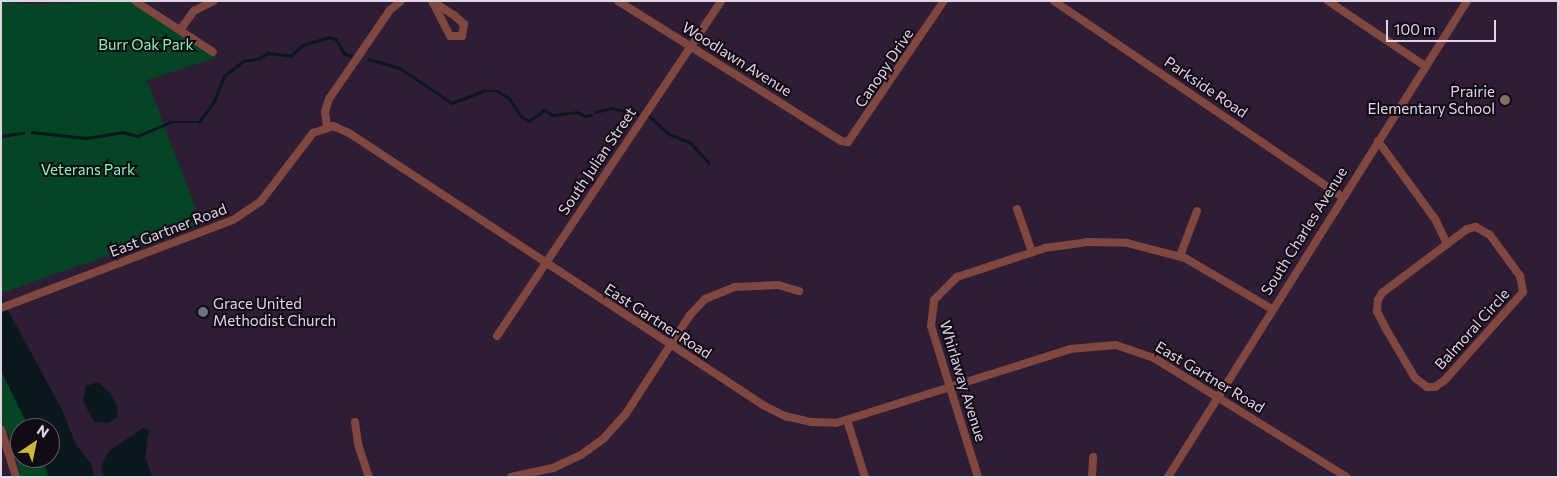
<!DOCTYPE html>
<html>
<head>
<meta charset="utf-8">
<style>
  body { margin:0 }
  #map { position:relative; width:1559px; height:478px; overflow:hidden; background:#2e1d35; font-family:Commissioner,sans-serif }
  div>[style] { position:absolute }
  .green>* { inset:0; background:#024424 }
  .water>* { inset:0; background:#0a181e }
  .stream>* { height:2.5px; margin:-1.25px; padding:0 1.25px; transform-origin:1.25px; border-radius:1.25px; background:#0a181e }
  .minor>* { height:8px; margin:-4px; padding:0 4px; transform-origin:4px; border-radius:4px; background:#7f473f }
  .dots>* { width:14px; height:14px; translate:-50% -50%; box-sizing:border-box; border:2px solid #120b15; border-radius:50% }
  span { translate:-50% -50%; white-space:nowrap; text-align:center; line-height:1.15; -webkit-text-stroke:4px #120b15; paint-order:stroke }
  .park-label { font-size:15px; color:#86f7b1 }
  .street-label { font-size:15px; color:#e0d5e5 }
  .poi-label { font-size:15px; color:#e0d5e5 }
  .right { translate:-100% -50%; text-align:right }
  .left { translate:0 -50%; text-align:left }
  .frame { position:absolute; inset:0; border:2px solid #e0d5e5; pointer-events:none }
  .north { position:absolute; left:10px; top:418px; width:50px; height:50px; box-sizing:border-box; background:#120b15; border:1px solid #645c68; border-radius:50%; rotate:34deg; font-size:14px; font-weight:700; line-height:20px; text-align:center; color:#e0d5e5 }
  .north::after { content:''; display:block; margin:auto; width:18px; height:22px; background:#c8bb3b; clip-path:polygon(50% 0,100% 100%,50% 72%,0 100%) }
  .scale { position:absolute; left:1386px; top:20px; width:110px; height:22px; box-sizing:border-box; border:2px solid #e0d5e5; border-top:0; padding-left:6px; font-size:15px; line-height:18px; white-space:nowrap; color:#e0d5e5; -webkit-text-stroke:4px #120b15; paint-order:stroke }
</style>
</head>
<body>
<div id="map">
  <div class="green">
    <div style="clip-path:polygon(1px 1px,28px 4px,129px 1px,218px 57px,147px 80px,201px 223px,1px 293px)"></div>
    <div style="clip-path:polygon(1px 331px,47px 428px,20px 428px,20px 458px,50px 458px,63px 477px,20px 477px,14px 446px,1px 419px)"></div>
  </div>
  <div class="water">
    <div style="clip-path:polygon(1px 297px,62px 410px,76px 445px,92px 465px,94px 477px,49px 477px,41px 458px,50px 458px,50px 428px,29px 428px,1px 371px)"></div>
    <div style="clip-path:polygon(98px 382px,110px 393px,118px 408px,117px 417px,109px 423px,94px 422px,83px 401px,86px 386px)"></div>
    <div style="clip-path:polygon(143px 428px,149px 430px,145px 457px,152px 477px,104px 477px,101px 466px,109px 451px)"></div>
  </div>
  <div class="stream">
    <div style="left:369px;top:59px;width:32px;rotate:16deg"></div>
    <div style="left:400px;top:68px;width:63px;rotate:33.9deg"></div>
    <div style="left:452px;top:103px;width:34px;rotate:-21deg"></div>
    <div style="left:484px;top:91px;width:14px"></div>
    <div style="left:498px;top:91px;width:13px;rotate:32deg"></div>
    <div style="left:509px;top:98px;width:22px;rotate:56deg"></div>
    <div style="left:521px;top:116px;width:9px;rotate:32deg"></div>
    <div style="left:529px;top:121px;width:19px;rotate:-36deg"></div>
    <div style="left:544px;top:110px;width:10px;rotate:29deg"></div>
    <div style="left:553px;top:115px;width:23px;rotate:-7deg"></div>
    <div style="left:576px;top:112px;width:11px;rotate:22deg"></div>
    <div style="left:586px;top:116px;width:5px;rotate:-11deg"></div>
    <div style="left:595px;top:112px;width:17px;rotate:-13deg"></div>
    <div style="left:612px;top:108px;width:27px;rotate:13deg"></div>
    <div style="left:649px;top:116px;width:27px;rotate:42deg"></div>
    <div style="left:669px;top:134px;width:24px;rotate:22deg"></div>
    <div style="left:691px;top:143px;width:27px;rotate:48deg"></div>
    <div style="left:32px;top:132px;width:54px;rotate:6.3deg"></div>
    <div style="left:86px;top:138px;width:36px;rotate:-9deg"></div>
    <div style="left:122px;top:132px;width:16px;rotate:14deg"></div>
    <div style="left:138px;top:136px;width:36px;rotate:-23deg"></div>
    <div style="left:171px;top:122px;width:28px"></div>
    <div style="left:199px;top:122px;width:26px;rotate:-54deg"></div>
    <div style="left:214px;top:101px;width:27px;rotate:-68deg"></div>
    <div style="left:224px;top:76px;width:24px;rotate:-38deg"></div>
    <div style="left:243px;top:61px;width:15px;rotate:-8deg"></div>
    <div style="left:258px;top:59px;width:12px;rotate:-31deg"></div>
    <div style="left:268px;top:53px;width:23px;rotate:7deg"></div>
    <div style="left:291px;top:56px;width:16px;rotate:-43deg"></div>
    <div style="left:303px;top:45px;width:27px;rotate:-17deg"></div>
    <div style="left:329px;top:37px;width:7px;rotate:16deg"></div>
    <div style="left:336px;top:39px;width:17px;rotate:59deg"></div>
    <div style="left:345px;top:54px;width:9px;rotate:18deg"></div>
    <div style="left:1px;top:136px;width:22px;rotate:-8deg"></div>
  </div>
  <div class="minor">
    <div style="left:135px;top:1px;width:93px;rotate:33.2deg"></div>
    <div style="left:432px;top:1px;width:1px;rotate:45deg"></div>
    <div style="left:433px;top:2px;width:26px;rotate:32deg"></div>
    <div style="left:455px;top:16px;width:12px;rotate:42deg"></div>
    <div style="left:464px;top:24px;width:12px;rotate:99deg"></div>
    <div style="left:462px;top:36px;width:12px;rotate:180deg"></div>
    <div style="left:450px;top:36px;width:38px;rotate:-117deg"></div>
    <div style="left:618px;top:1px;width:263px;rotate:32.1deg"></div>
    <div style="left:841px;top:141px;width:7px;rotate:8deg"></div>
    <div style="left:848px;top:142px;width:171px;rotate:-55.8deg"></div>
    <div style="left:1054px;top:1px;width:348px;rotate:34.2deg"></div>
    <div style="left:1328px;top:1px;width:117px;rotate:33.8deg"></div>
    <div style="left:180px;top:30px;width:24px;rotate:-54deg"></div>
    <div style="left:194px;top:11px;width:22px;rotate:-27deg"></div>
    <div style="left:327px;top:126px;width:14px;rotate:-98deg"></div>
    <div style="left:325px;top:112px;width:14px;rotate:-73deg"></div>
    <div style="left:329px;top:99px;width:108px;rotate:-55.6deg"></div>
    <div style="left:390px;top:10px;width:14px;rotate:-39deg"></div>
    <div style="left:1378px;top:141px;width:97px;rotate:53.8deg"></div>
    <div style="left:1435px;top:219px;width:28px;rotate:64deg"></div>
    <div style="left:1017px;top:209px;width:46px;rotate:70.8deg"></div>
    <div style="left:1476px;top:227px;width:16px;rotate:30deg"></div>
    <div style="left:1490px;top:235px;width:51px;rotate:53.8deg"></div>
    <div style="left:1520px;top:276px;width:16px;rotate:79deg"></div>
    <div style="left:1523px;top:292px;width:118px;rotate:131.6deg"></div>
    <div style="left:1445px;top:380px;width:12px;rotate:145deg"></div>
    <div style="left:1435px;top:387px;width:8px;rotate:180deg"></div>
    <div style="left:1427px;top:387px;width:15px;rotate:-143deg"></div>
    <div style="left:1415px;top:378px;width:57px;rotate:-120.6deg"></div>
    <div style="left:1386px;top:329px;width:20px;rotate:-117deg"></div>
    <div style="left:1377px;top:311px;width:11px;rotate:-85deg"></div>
    <div style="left:1378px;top:300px;width:8px;rotate:-60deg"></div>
    <div style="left:1382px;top:293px;width:106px;rotate:-37deg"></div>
    <div style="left:1467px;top:229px;width:9px;rotate:-13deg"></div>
    <div style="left:1180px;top:256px;width:48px;rotate:-69.3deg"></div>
    <div style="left:1px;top:308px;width:248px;rotate:-20.8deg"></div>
    <div style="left:233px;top:220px;width:34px;rotate:-34deg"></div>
    <div style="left:261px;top:201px;width:86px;rotate:-52.6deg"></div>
    <div style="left:313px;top:133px;width:21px;rotate:-19deg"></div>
    <div style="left:333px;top:126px;width:17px;rotate:24deg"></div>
    <div style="left:349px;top:133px;width:493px;rotate:33.3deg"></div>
    <div style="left:761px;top:404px;width:27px;rotate:27deg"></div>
    <div style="left:785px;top:416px;width:27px;rotate:13deg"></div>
    <div style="left:811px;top:422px;width:25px;rotate:2deg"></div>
    <div style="left:836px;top:423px;width:245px;rotate:-17.5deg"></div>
    <div style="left:1070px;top:349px;width:46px;rotate:-5deg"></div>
    <div style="left:1116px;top:345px;width:40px;rotate:18.9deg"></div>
    <div style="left:1154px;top:358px;width:227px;rotate:31.7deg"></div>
    <div style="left:497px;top:336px;width:403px;rotate:-56.2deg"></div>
    <div style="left:847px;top:420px;width:60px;rotate:72.5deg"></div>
    <div style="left:355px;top:422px;width:22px;rotate:82deg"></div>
    <div style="left:358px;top:444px;width:35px;rotate:72deg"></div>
    <div style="left:1px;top:429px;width:50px;rotate:72.6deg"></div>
    <div style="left:511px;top:477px;width:43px;rotate:-12.1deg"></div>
    <div style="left:553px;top:468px;width:31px;rotate:-25deg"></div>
    <div style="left:581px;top:455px;width:29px;rotate:-36deg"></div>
    <div style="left:604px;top:438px;width:31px;rotate:-48deg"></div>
    <div style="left:625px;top:415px;width:119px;rotate:-57deg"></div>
    <div style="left:690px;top:315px;width:22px;rotate:-47deg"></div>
    <div style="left:705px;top:299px;width:32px;rotate:-22deg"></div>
    <div style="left:735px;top:287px;width:43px;rotate:-2.7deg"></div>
    <div style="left:778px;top:285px;width:22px;rotate:16deg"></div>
    <div style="left:978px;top:477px;width:158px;rotate:-107.3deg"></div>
    <div style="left:931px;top:326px;width:26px;rotate:-83deg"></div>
    <div style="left:934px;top:300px;width:33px;rotate:-45deg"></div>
    <div style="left:957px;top:277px;width:93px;rotate:-18.2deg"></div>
    <div style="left:1045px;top:248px;width:43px;rotate:-7.9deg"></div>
    <div style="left:1088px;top:242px;width:39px;rotate:1deg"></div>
    <div style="left:1127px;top:243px;width:60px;rotate:14.5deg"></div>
    <div style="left:1185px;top:258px;width:101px;rotate:30.4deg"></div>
    <div style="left:1092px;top:477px;width:20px;rotate:-87deg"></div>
    <div style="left:1168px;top:477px;width:562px;rotate:-57.86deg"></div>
  </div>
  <div class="dots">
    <div style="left:1505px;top:100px;background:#8d6e63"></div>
    <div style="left:203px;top:312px;background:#6b7280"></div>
  </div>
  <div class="park-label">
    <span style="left:146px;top:45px">Burr Oak Park</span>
    <span style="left:88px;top:170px">Veterans Park</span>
  </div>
  <div class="street-label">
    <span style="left:737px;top:59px;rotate:32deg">Woodlawn Avenue</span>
    <span style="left:884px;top:68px;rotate:-56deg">Canopy Drive</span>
    <span style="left:1206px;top:87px;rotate:34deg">Parkside Road</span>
    <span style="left:597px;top:161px;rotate:-56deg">South Julian Street</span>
    <span style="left:168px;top:230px;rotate:-21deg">East Gartner Road</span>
    <span style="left:1304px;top:231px;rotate:-58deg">South Charles Avenue</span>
    <span style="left:658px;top:321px;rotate:33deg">East Gartner Road</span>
    <span style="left:1472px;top:329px;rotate:-48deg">Balmoral Circle</span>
    <span style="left:1210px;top:377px;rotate:31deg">East Gartner Road</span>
    <span style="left:963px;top:381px;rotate:73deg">Whirlaway Avenue</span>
  </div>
  <div class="poi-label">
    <span class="right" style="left:1495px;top:100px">Prairie<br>Elementary School</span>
    <span class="left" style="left:213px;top:312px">Grace United<br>Methodist Church</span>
  </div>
  <div class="frame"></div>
  <div class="north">N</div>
  <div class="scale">100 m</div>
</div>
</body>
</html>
